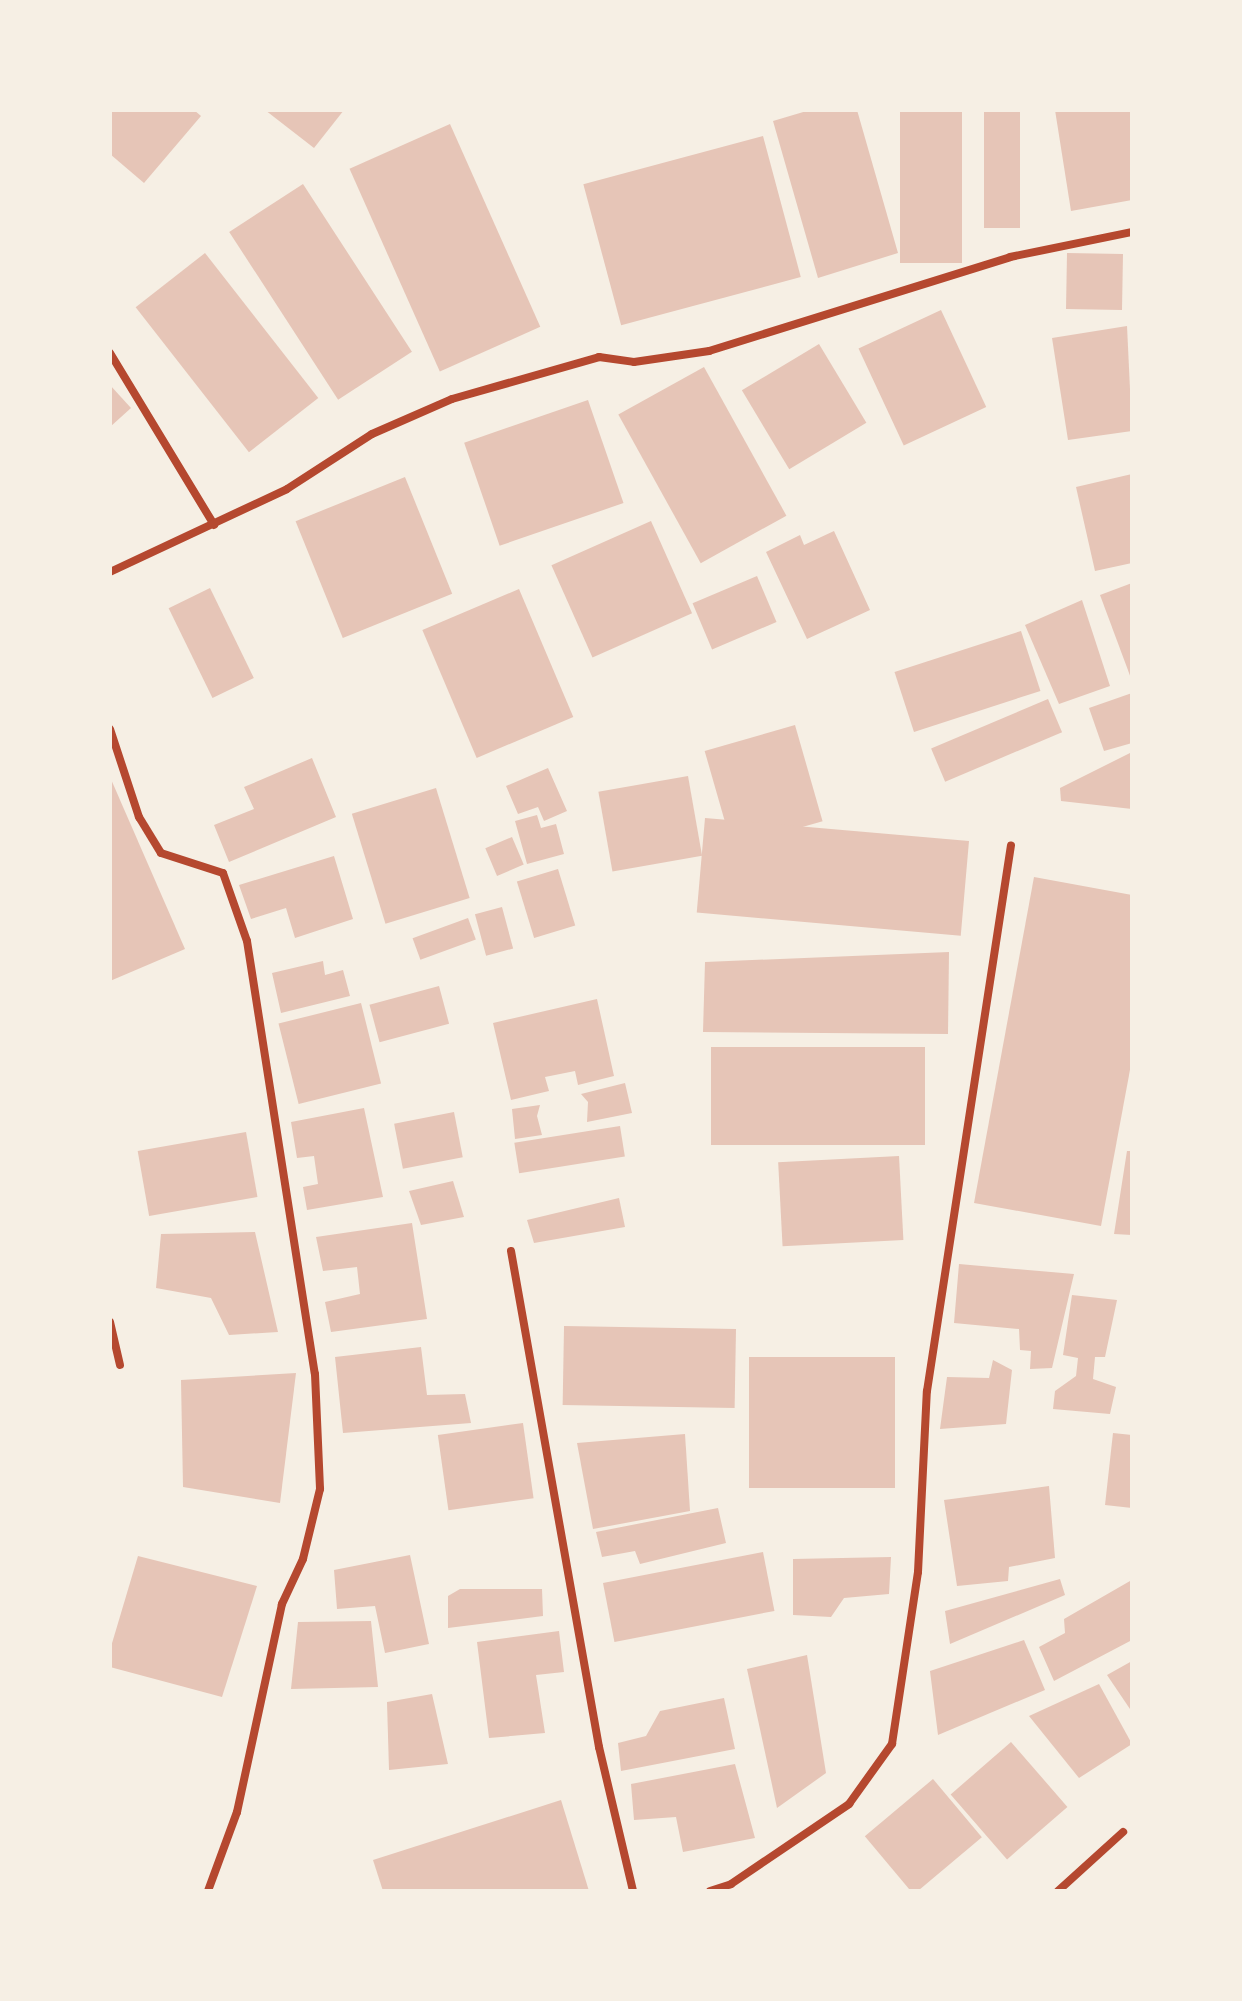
<!DOCTYPE html>
<html>
<head>
<meta charset="utf-8">
<style>
  body { margin:0 }
  #map { position:relative; width:1242px; height:2001px; overflow:hidden; background:#f6efe4; font-family:"DM Sans",sans-serif }
  div>[style] { position:absolute }
  .building>* { inset:0; background:#e6c5b7; transform-origin:0 0 }
  .minor>* { height:8px; margin:-4px; padding:0 4px; transform-origin:4px; border-radius:4px; background:#b5482f }
  span { translate:-50% -50%; white-space:nowrap; text-align:center; line-height:1.15; -webkit-text-stroke:6px #f6efe4; paint-order:stroke }
  .frame { position:absolute; inset:0; border:112px solid #f6efe4; pointer-events:none }
</style>
</head>
<body>
<div id="map">
  <div class="building">
    <div style="clip-path:polygon(110px 110px,194px 110px,201px 116px,144px 183px,110px 154px)"></div>
    <div style="clip-path:polygon(265px 110px,344px 110px,314px 148px)"></div>
    <div style="clip-path:polygon(810px 110px,857px 110px,898px 253px,818px 278px,773px 121px)"></div>
    <div style="left:900px;top:110px;width:62px;height:153px"></div>
    <div style="left:984px;top:110px;width:36px;height:118px"></div>
    <div style="clip-path:polygon(1055px 110px,1130px 110px,1132px 200px,1071px 211px)"></div>
    <div style="left:450px;top:124px;width:222px;height:110px;rotate:66deg"></div>
    <div style="left:763px;top:136px;width:146px;height:186px;rotate:75deg"></div>
    <div style="left:303px;top:184px;width:200px;height:88px;rotate:57deg"></div>
    <div style="left:205px;top:253px;width:184px;height:88px;rotate:52deg"></div>
    <div style="left:1067px;top:253px;width:56px;height:56px;rotate:1deg"></div>
    <div style="left:941px;top:310px;width:107px;height:91px;rotate:65deg"></div>
    <div style="clip-path:polygon(1127px 326px,1132px 431px,1068px 440px,1052px 338px)"></div>
    <div style="left:819px;top:344px;width:92px;height:90px;rotate:59deg"></div>
    <div style="left:704px;top:367px;width:170px;height:98px;rotate:61deg"></div>
    <div style="clip-path:polygon(110px 385px,131px 408px,110px 427px)"></div>
    <div style="left:588px;top:400px;width:109px;height:131px;rotate:71deg"></div>
    <div style="clip-path:polygon(1132px 474px,1132px 563px,1095px 571px,1076px 487px)"></div>
    <div style="left:405px;top:477px;width:126px;height:118px;rotate:68deg"></div>
    <div style="left:651px;top:521px;width:101px;height:109px;rotate:66deg"></div>
    <div style="clip-path:polygon(834px 531px,870px 610px,807px 639px,766px 552px,800px 535px,804px 545px)"></div>
    <div style="left:757px;top:576px;width:50px;height:70px;rotate:67deg"></div>
    <div style="clip-path:polygon(1132px 583px,1132px 681px,1100px 595px)"></div>
    <div style="left:210px;top:588px;width:100px;height:46px;rotate:64deg"></div>
    <div style="left:519px;top:589px;width:139px;height:105px;rotate:67deg"></div>
    <div style="clip-path:polygon(1082px 600px,1110px 686px,1059px 704px,1025px 625px)"></div>
    <div style="left:1021px;top:631px;width:63px;height:133px;rotate:72deg"></div>
    <div style="clip-path:polygon(1132px 693px,1132px 743px,1104px 751px,1089px 708px)"></div>
    <div style="left:1048px;top:699px;width:36px;height:127px;rotate:67deg"></div>
    <div style="left:795px;top:725px;width:100px;height:94px;rotate:74deg"></div>
    <div style="clip-path:polygon(1132px 752px,1132px 809px,1061px 801px,1060px 788px)"></div>
    <div style="clip-path:polygon(312px 758px,336px 817px,229px 862px,214px 825px,254px 809px,244px 787px)"></div>
    <div style="clip-path:polygon(548px 768px,567px 811px,544px 821px,538px 807px,518px 814px,506px 786px)"></div>
    <div style="left:688px;top:776px;width:81px;height:91px;rotate:80deg"></div>
    <div style="clip-path:polygon(110px 777px,185px 949px,110px 981px)"></div>
    <div style="left:436px;top:788px;width:115px;height:88px;rotate:73deg"></div>
    <div style="clip-path:polygon(537px 815px,541px 828px,556px 824px,564px 854px,527px 864px,515px 821px)"></div>
    <div style="left:512px;top:837px;width:30px;height:29px;rotate:67deg"></div>
    <div style="left:969px;top:841px;width:95px;height:265px;rotate:95deg"></div>
    <div style="clip-path:polygon(334px 856px,353px 919px,295px 938px,286px 908px,251px 919px,239px 885px)"></div>
    <div style="left:558px;top:869px;width:59px;height:43px;rotate:73deg"></div>
    <div style="clip-path:polygon(1034px 877px,1132px 895px,1132px 1059px,1101px 1226px,974px 1203px)"></div>
    <div style="left:502px;top:907px;width:43px;height:28px;rotate:75deg"></div>
    <div style="left:468px;top:918px;width:23px;height:59px;rotate:70deg"></div>
    <div style="clip-path:polygon(949px 952px,948px 1034px,703px 1032px,705px 962px)"></div>
    <div style="clip-path:polygon(323px 961px,325px 975px,343px 970px,350px 996px,281px 1013px,272px 973px)"></div>
    <div style="left:439px;top:986px;width:39px;height:72px;rotate:75deg"></div>
    <div style="clip-path:polygon(597px 999px,614px 1076px,578px 1085px,575px 1071px,545px 1077px,549px 1091px,511px 1100px,493px 1023px)"></div>
    <div style="left:361px;top:1003px;width:83px;height:85px;rotate:76deg"></div>
    <div style="left:711px;top:1047px;width:214px;height:98px"></div>
    <div style="clip-path:polygon(625px 1083px,632px 1113px,587px 1122px,588px 1102px,581px 1094px)"></div>
    <div style="clip-path:polygon(540px 1105px,537px 1116px,542px 1135px,515px 1139px,512px 1109px)"></div>
    <div style="clip-path:polygon(364px 1108px,383px 1197px,307px 1210px,303px 1187px,318px 1184px,314px 1156px,297px 1158px,291px 1122px)"></div>
    <div style="left:454px;top:1112px;width:46px;height:61px;rotate:79deg"></div>
    <div style="left:620px;top:1126px;width:31px;height:107px;rotate:81deg"></div>
    <div style="left:246px;top:1132px;width:66px;height:110px;rotate:80deg"></div>
    <div style="clip-path:polygon(1127px 1151px,1132px 1151px,1132px 1235px,1114px 1234px)"></div>
    <div style="left:899px;top:1156px;width:84px;height:121px;rotate:87deg"></div>
    <div style="clip-path:polygon(453px 1181px,464px 1217px,421px 1225px,409px 1191px)"></div>
    <div style="clip-path:polygon(619px 1198px,625px 1227px,534px 1243px,527px 1220px)"></div>
    <div style="clip-path:polygon(412px 1223px,427px 1319px,331px 1332px,325px 1302px,360px 1294px,357px 1267px,323px 1271px,316px 1237px)"></div>
    <div style="clip-path:polygon(255px 1232px,278px 1332px,229px 1335px,211px 1298px,156px 1288px,161px 1234px)"></div>
    <div style="clip-path:polygon(959px 1264px,1074px 1274px,1052px 1368px,1030px 1369px,1031px 1351px,1020px 1350px,1019px 1329px,954px 1323px)"></div>
    <div style="clip-path:polygon(1072px 1295px,1117px 1300px,1105px 1357px,1095px 1357px,1093px 1379px,1116px 1387px,1110px 1414px,1053px 1409px,1055px 1391px,1076px 1376px,1078px 1358px,1063px 1355px)"></div>
    <div style="left:736px;top:1329px;width:79px;height:172px;rotate:91deg"></div>
    <div style="clip-path:polygon(421px 1347px,427px 1395px,465px 1394px,471px 1423px,343px 1433px,335px 1357px)"></div>
    <div style="left:895px;top:1357px;width:131px;height:146px;rotate:90deg"></div>
    <div style="clip-path:polygon(993px 1360px,1012px 1370px,1006px 1424px,940px 1429px,947px 1377px,989px 1378px)"></div>
    <div style="clip-path:polygon(296px 1373px,280px 1503px,183px 1487px,181px 1380px)"></div>
    <div style="left:523px;top:1423px;width:76px;height:86px;rotate:82deg"></div>
    <div style="clip-path:polygon(1113px 1433px,1132px 1435px,1132px 1508px,1105px 1505px)"></div>
    <div style="clip-path:polygon(685px 1434px,690px 1511px,593px 1529px,577px 1443px)"></div>
    <div style="clip-path:polygon(1049px 1486px,1055px 1558px,1009px 1567px,1008px 1581px,957px 1586px,944px 1500px)"></div>
    <div style="clip-path:polygon(718px 1508px,726px 1543px,640px 1564px,635px 1551px,602px 1557px,596px 1532px)"></div>
    <div style="left:763px;top:1552px;width:60px;height:163px;rotate:79deg"></div>
    <div style="clip-path:polygon(410px 1555px,429px 1644px,385px 1653px,375px 1606px,337px 1609px,334px 1570px)"></div>
    <div style="clip-path:polygon(138px 1556px,257px 1586px,222px 1697px,110px 1667px,110px 1650px)"></div>
    <div style="clip-path:polygon(891px 1557px,889px 1594px,844px 1598px,831px 1617px,793px 1615px,793px 1559px)"></div>
    <div style="clip-path:polygon(1060px 1579px,1065px 1595px,950px 1644px,945px 1611px)"></div>
    <div style="clip-path:polygon(1130px 1581px,1132px 1640px,1054px 1681px,1039px 1647px,1065px 1633px,1064px 1619px)"></div>
    <div style="clip-path:polygon(460px 1589px,542px 1589px,543px 1616px,448px 1628px,448px 1596px)"></div>
    <div style="clip-path:polygon(371px 1621px,378px 1687px,291px 1689px,298px 1622px)"></div>
    <div style="clip-path:polygon(559px 1631px,564px 1672px,536px 1675px,545px 1733px,489px 1738px,477px 1642px)"></div>
    <div style="clip-path:polygon(1024px 1640px,1045px 1690px,938px 1735px,930px 1671px)"></div>
    <div style="clip-path:polygon(807px 1655px,826px 1773px,777px 1808px,747px 1669px)"></div>
    <div style="clip-path:polygon(1132px 1661px,1132px 1712px,1107px 1675px)"></div>
    <div style="clip-path:polygon(1099px 1684px,1132px 1744px,1079px 1778px,1029px 1716px)"></div>
    <div style="clip-path:polygon(432px 1694px,448px 1764px,389px 1770px,387px 1702px)"></div>
    <div style="clip-path:polygon(724px 1698px,735px 1749px,621px 1771px,618px 1743px,646px 1736px,660px 1711px)"></div>
    <div style="left:1011px;top:1742px;width:86px;height:80px;rotate:49deg"></div>
    <div style="clip-path:polygon(735px 1764px,755px 1838px,683px 1852px,676px 1817px,634px 1820px,631px 1784px)"></div>
    <div style="left:933px;top:1779px;width:76px;height:89px;rotate:50deg"></div>
    <div style="clip-path:polygon(561px 1800px,589px 1891px,383px 1891px,373px 1860px)"></div>
  </div>
  <div class="minor">
    <div style="left:110px;top:353px;width:201px;rotate:58.8deg"></div>
    <div style="left:110px;top:572px;width:195px;rotate:-25.1deg"></div>
    <div style="left:287px;top:489px;width:101px;rotate:-32.9deg"></div>
    <div style="left:372px;top:434px;width:87px;rotate:-23.6deg"></div>
    <div style="left:452px;top:399px;width:153px;rotate:-15.9deg"></div>
    <div style="left:599px;top:357px;width:35px;rotate:8deg"></div>
    <div style="left:634px;top:362px;width:76px;rotate:-8.3deg"></div>
    <div style="left:709px;top:351px;width:315px;rotate:-17.3deg"></div>
    <div style="left:1010px;top:257px;width:125px;rotate:-11.6deg"></div>
    <div style="left:110px;top:729px;width:93px;rotate:71.8deg"></div>
    <div style="left:139px;top:817px;width:42px;rotate:58.6deg"></div>
    <div style="left:161px;top:853px;width:65px;rotate:17.9deg"></div>
    <div style="left:223px;top:873px;width:72px;rotate:70.6deg"></div>
    <div style="left:247px;top:941px;width:438px;rotate:81.1deg"></div>
    <div style="left:315px;top:1374px;width:115px;rotate:87.5deg"></div>
    <div style="left:320px;top:1489px;width:72px;rotate:103.7deg"></div>
    <div style="left:303px;top:1559px;width:50px;rotate:115deg"></div>
    <div style="left:282px;top:1604px;width:213px;rotate:102.2deg"></div>
    <div style="left:237px;top:1812px;width:84px;rotate:110.2deg"></div>
    <div style="left:511px;top:1251px;width:504px;rotate:79.94deg"></div>
    <div style="left:599px;top:1747px;width:148px;rotate:76.7deg"></div>
    <div style="left:110px;top:1322px;width:44px;rotate:76.9deg"></div>
    <div style="left:710px;top:1891px;width:22px;rotate:-18deg"></div>
    <div style="left:731px;top:1884px;width:143px;rotate:-34.1deg"></div>
    <div style="left:849px;top:1804px;width:74px;rotate:-54.4deg"></div>
    <div style="left:892px;top:1744px;width:174px;rotate:-81.4deg"></div>
    <div style="left:918px;top:1572px;width:181px;rotate:-87.2deg"></div>
    <div style="left:927px;top:1391px;width:552px;rotate:-81.25deg"></div>
    <div style="left:1058px;top:1891px;width:88px;rotate:-42.2deg"></div>
  </div>
  <div class="frame"></div>
</div>
</body>
</html>
